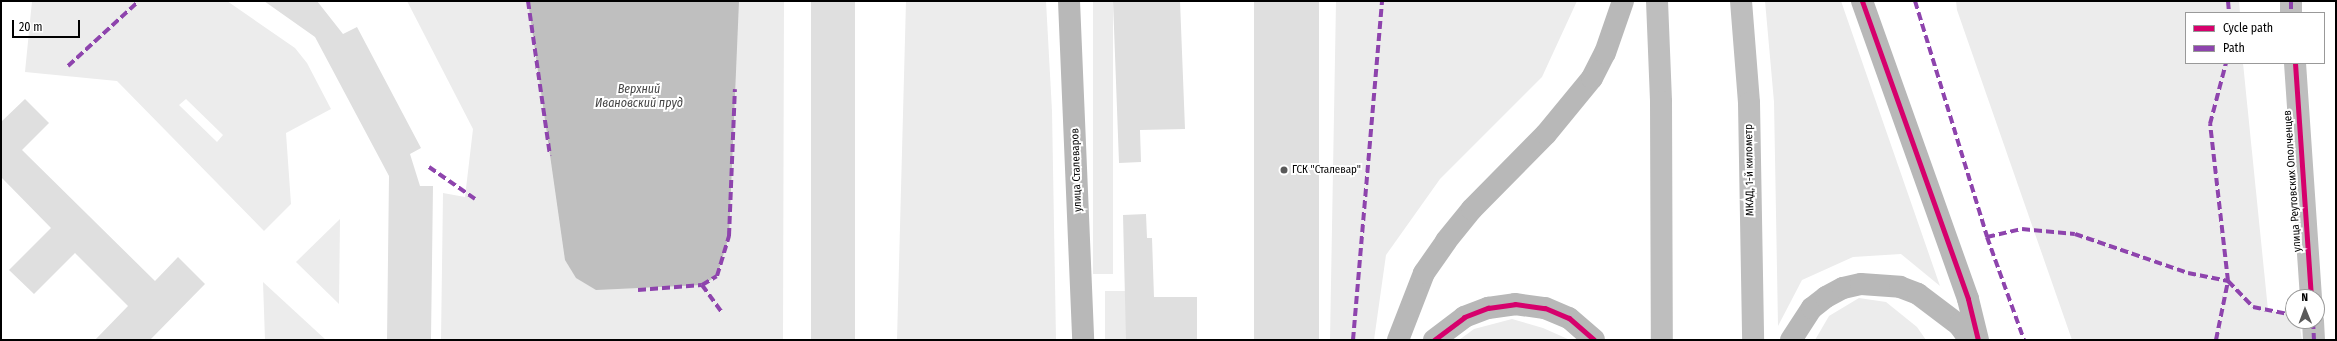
<!DOCTYPE html>
<html>
<head>
<meta charset="utf-8">
<style>
  body { margin:0 }
  #map { position:relative; width:2337px; height:341px; overflow:hidden; background:#fff; font-family:"Fira Sans Condensed",sans-serif }
  div>[style] { position:absolute }
  .green>* { inset:0; background:#ececec; transform-origin:0 0 }
  .water>* { inset:0; background:#bfbfbf }
  .building>* { inset:0; background:#dfdfdf; transform-origin:0 0 }
  .street>* { height:22px; margin:-11px; padding:0 11px; transform-origin:11px; border-radius:11px; background:#bebebe }
  .secondary>* { height:22px; margin:-11px; padding:0 11px; transform-origin:11px; border-radius:11px; background:#b8b8b8 }
  .highway>* { height:22px; margin:-11px; padding:0 11px; transform-origin:11px; border-radius:11px; background:#bebebe }
  .quiet>* { height:4px; margin-top:-2px; transform-origin:0; background:repeating-linear-gradient(90deg,#8e44ad 0 8px,transparent 0 12px) }
  .cycleway>* { height:5px; margin:-2.5px; padding:0 2.5px; transform-origin:2.5px; border-radius:2.5px; background:#d6006c }
  .dots>* { width:11px; height:11px; translate:-50% -50%; box-sizing:border-box; border:2px solid #fff; border-radius:50% }
  span { translate:-50% -50%; white-space:nowrap; text-align:center; line-height:1.15; -webkit-text-stroke:4px #fff; paint-order:stroke }
  .street-label { font-size:11px; color:#000 }
  .poi-label { font-size:11px; color:#000 }
  .left { translate:0 -50%; text-align:left }
  .water-label { font-size:12px; color:#444; font-style:italic }
  .frame { position:absolute; inset:0; border:2px solid #000; pointer-events:none }
  .legend { position:absolute; left:2185px; top:12px; width:140px; height:52px; box-sizing:border-box; background:#fff; border:1px solid #999; margin:0; padding:5px 7px; list-style:none; font-size:12px; color:#000 }
  .legend li { display:flex; align-items:center; gap:8px; height:20px }
  .legend b { width:20px; border:1px solid #999 }
  .north { position:absolute; left:2285px; top:289px; width:40px; height:40px; box-sizing:border-box; background:#fff; border:1px solid #999; border-radius:50%; rotate:359deg; font-size:11px; font-weight:700; line-height:16px; text-align:center; color:#000 }
  .north::after { content:''; display:block; margin:auto; width:14px; height:18px; background:#595959; clip-path:polygon(50% 0,100% 100%,50% 72%,0 100%) }
  .scale { position:absolute; left:12px; top:20px; width:68px; height:18px; box-sizing:border-box; border:2px solid #000; border-top:0; padding-left:5px; font-size:12px; line-height:14px; white-space:nowrap; color:#000; -webkit-text-stroke:3px #fff; paint-order:stroke }
</style>
</head>
<body>
<div id="map">
  <div class="green">
    <div style="clip-path:polygon(evenodd,32px 1px,227px 1px,295px 48px,307px 63px,331px 109px,286px 133px,291px 204px,264px 231px,117px 81px,25px 72px,32px 1px,186px 99px,223px 135px,217px 142px,179px 105px,186px 99px)"></div>
    <div style="clip-path:polygon(407px 1px,784px 1px,783px 340px,441px 340px,443px 193px,465px 197px,473px 129px)"></div>
    <div style="clip-path:polygon(906px 1px,1046px 1px,1052px 111px,1056px 340px,897px 340px)"></div>
    <div style="left:1093px;top:1px;width:20px;height:273px"></div>
    <div style="clip-path:polygon(1336px 1px,1577px 1px,1542px 77px,1440px 179px,1386px 255px,1374px 340px,1330px 340px)"></div>
    <div style="clip-path:polygon(1765px 1px,1841px 1px,1940px 286px,1901px 254px,1853px 257px,1802px 280px,1778px 326px,1774px 102px)"></div>
    <div style="clip-path:polygon(1956px 1px,2239px 1px,2240px 13px,2186px 13px,2186px 63px,2243px 63px,2268px 310px,2293px 315px,2293px 321px,2299px 321px,2302px 340px,2072px 340px,1957px 10px)"></div>
    <div style="clip-path:polygon(340px 219px,339px 304px,296px 262px)"></div>
    <div style="clip-path:polygon(263px 282px,326px 340px,265px 340px)"></div>
    <div style="left:1105px;top:291px;width:21px;height:49px"></div>
    <div style="clip-path:polygon(1859px 298px,1886px 302px,1917px 327px,1926px 340px,1815px 340px,1829px 316px)"></div>
    <div style="clip-path:polygon(1512px 319px,1543px 328px,1570px 340px,1459px 340px,1474px 329px)"></div>
  </div>
  <div class="water">
    <div style="clip-path:polygon(528px 1px,739px 1px,729px 236px,717px 276px,702px 285px,596px 290px,576px 278px,565px 260px)"></div>
  </div>
  <div class="building">
    <div style="clip-path:polygon(264px 1px,317px 1px,343px 34px,357px 27px,421px 148px,410px 154px,420px 186px,433px 186px,431px 340px,387px 340px,389px 176px,315px 37px)"></div>
    <div style="left:811px;top:1px;width:44px;height:339px"></div>
    <div style="clip-path:polygon(1113px 1px,1180px 1px,1185px 129px,1140px 130px,1141px 162px,1119px 163px)"></div>
    <div style="left:1254px;top:1px;width:65px;height:339px"></div>
    <div style="clip-path:polygon(25px 99px,49px 123px,22px 150px,155px 281px,178px 257px,205px 284px,150px 340px,95px 340px,128px 306px,75px 253px,34px 294px,9px 270px,51px 228px,1px 177px,1px 122px)"></div>
    <div style="clip-path:polygon(1146px 214px,1147px 238px,1152px 238px,1154px 297px,1197px 297px,1197px 340px,1126px 340px,1123px 215px)"></div>
  </div>
  <div class="street">
    <div style="left:2291px;top:1px;width:12px;rotate:90deg"></div>
    <div style="left:2295px;top:63px;width:235px;rotate:86.1deg"></div>
    <div style="left:2313px;top:321px;width:19px;rotate:87deg"></div>
  </div>
  <div class="secondary">
    <div style="left:1069px;top:1px;width:339px;rotate:87.6deg"></div>
    <div style="left:1862px;top:1px;width:316px;rotate:70.4deg"></div>
    <div style="left:1968px;top:299px;width:42px;rotate:76.3deg"></div>
    <div style="left:1398px;top:340px;width:72px;rotate:-68.8deg"></div>
    <div style="left:1424px;top:273px;width:39px;rotate:-55deg"></div>
    <div style="left:1446px;top:241px;width:41px;rotate:-50.9deg"></div>
    <div style="left:1472px;top:209px;width:105px;rotate:-45.4deg"></div>
    <div style="left:1546px;top:134px;width:72px;rotate:-50.6deg"></div>
    <div style="left:1592px;top:78px;width:28px;rotate:-63deg"></div>
    <div style="left:1605px;top:53px;width:55px;rotate:-70.9deg"></div>
    <div style="left:1434px;top:340px;width:38px;rotate:-37deg"></div>
    <div style="left:1464px;top:317px;width:26px;rotate:-21deg"></div>
    <div style="left:1488px;top:308px;width:27px;rotate:-8deg"></div>
    <div style="left:1515px;top:304px;width:30px;rotate:8deg"></div>
    <div style="left:1545px;top:308px;width:26px;rotate:23deg"></div>
    <div style="left:1569px;top:318px;width:33px;rotate:41deg"></div>
    <div style="left:1791px;top:340px;width:38px;rotate:-57deg"></div>
    <div style="left:1812px;top:308px;width:18px;rotate:-38deg"></div>
    <div style="left:1826px;top:297px;width:19px;rotate:-28deg"></div>
    <div style="left:1843px;top:288px;width:18px;rotate:-13deg"></div>
    <div style="left:1861px;top:284px;width:39px;rotate:4deg"></div>
    <div style="left:1900px;top:287px;width:19px;rotate:21deg"></div>
    <div style="left:1918px;top:294px;width:51px;rotate:37.1deg"></div>
    <div style="left:1959px;top:325px;width:19px;rotate:54deg"></div>
  </div>
  <div class="highway">
    <div style="left:1657px;top:1px;width:101px;rotate:87.7deg"></div>
    <div style="left:1661px;top:102px;width:238px;rotate:89.8deg"></div>
    <div style="left:1741px;top:1px;width:102px;rotate:85.5deg"></div>
    <div style="left:1749px;top:103px;width:237px;rotate:89deg"></div>
  </div>
  <div class="quiet">
    <div style="left:528px;top:1px;width:156px;rotate:81.9deg"></div>
    <div style="left:1915px;top:1px;width:247px;rotate:73deg"></div>
    <div style="left:1987px;top:237px;width:109px;rotate:70.2deg"></div>
    <div style="left:2228px;top:1px;width:12px;rotate:85deg"></div>
    <div style="left:2291px;top:1px;width:12px;rotate:90deg"></div>
    <div style="left:68px;top:66px;width:96px;rotate:-42.5deg"></div>
    <div style="left:429px;top:167px;width:56px;rotate:34.8deg"></div>
    <div style="left:1987px;top:237px;width:36px;rotate:-13deg"></div>
    <div style="left:2022px;top:229px;width:53px;rotate:5.4deg"></div>
    <div style="left:2075px;top:234px;width:120px;rotate:19deg"></div>
    <div style="left:2188px;top:273px;width:41px;rotate:11.3deg"></div>
    <div style="left:2228px;top:281px;width:36px;rotate:46deg"></div>
    <div style="left:2253px;top:307px;width:41px;rotate:11.3deg"></div>
    <div style="left:702px;top:285px;width:34px;rotate:54deg"></div>
    <div style="left:638px;top:290px;width:64px;rotate:-4.5deg"></div>
    <div style="left:702px;top:285px;width:17px;rotate:-31deg"></div>
    <div style="left:717px;top:276px;width:42px;rotate:-73.3deg"></div>
    <div style="left:729px;top:236px;width:147px;rotate:-87.7deg"></div>
    <div style="left:2313px;top:321px;width:19px;rotate:87deg"></div>
    <div style="left:1353px;top:340px;width:340px;rotate:-85.1deg"></div>
    <div style="left:2216px;top:340px;width:60px;rotate:-78.5deg"></div>
    <div style="left:2228px;top:281px;width:158px;rotate:-96.5deg"></div>
    <div style="left:2210px;top:124px;width:63px;rotate:-75.3deg"></div>
  </div>
  <div class="cycleway">
    <div style="left:1862px;top:1px;width:316px;rotate:70.4deg"></div>
    <div style="left:1968px;top:299px;width:42px;rotate:76.3deg"></div>
    <div style="left:2295px;top:63px;width:235px;rotate:86.1deg"></div>
    <div style="left:1434px;top:340px;width:38px;rotate:-37deg"></div>
    <div style="left:1464px;top:317px;width:26px;rotate:-21deg"></div>
    <div style="left:1488px;top:308px;width:27px;rotate:-8deg"></div>
    <div style="left:1515px;top:304px;width:30px;rotate:8deg"></div>
    <div style="left:1545px;top:308px;width:26px;rotate:23deg"></div>
    <div style="left:1569px;top:318px;width:33px;rotate:41deg"></div>
  </div>
  <div class="dots">
    <div style="left:1284px;top:170px;background:#595959"></div>
  </div>
  <div class="street-label">
    <span style="left:1077px;top:170px;rotate:-92deg">улица Сталеваров</span>
    <span style="left:1750px;top:170px;rotate:-91deg">МКАД, 1-й километр</span>
    <span style="left:2293px;top:181px;rotate:-94deg">улица Реутовских Ополченцев</span>
  </div>
  <div class="poi-label">
    <span class="left" style="left:1292px;top:170px">ГСК "Сталевар"</span>
  </div>
  <div class="water-label">
    <span style="left:639px;top:97px">Верхний<br>Ивановский пруд</span>
  </div>
  <div class="frame"></div>
  <ul class="legend">
  <li><b style="height:5px;background:#d6006c"></b>Cycle path</li>
  <li><b style="height:5px;background:#8e44ad"></b>Path</li>
  </ul>
  <div class="north">N</div>
  <div class="scale">20 m</div>
</div>
</body>
</html>
